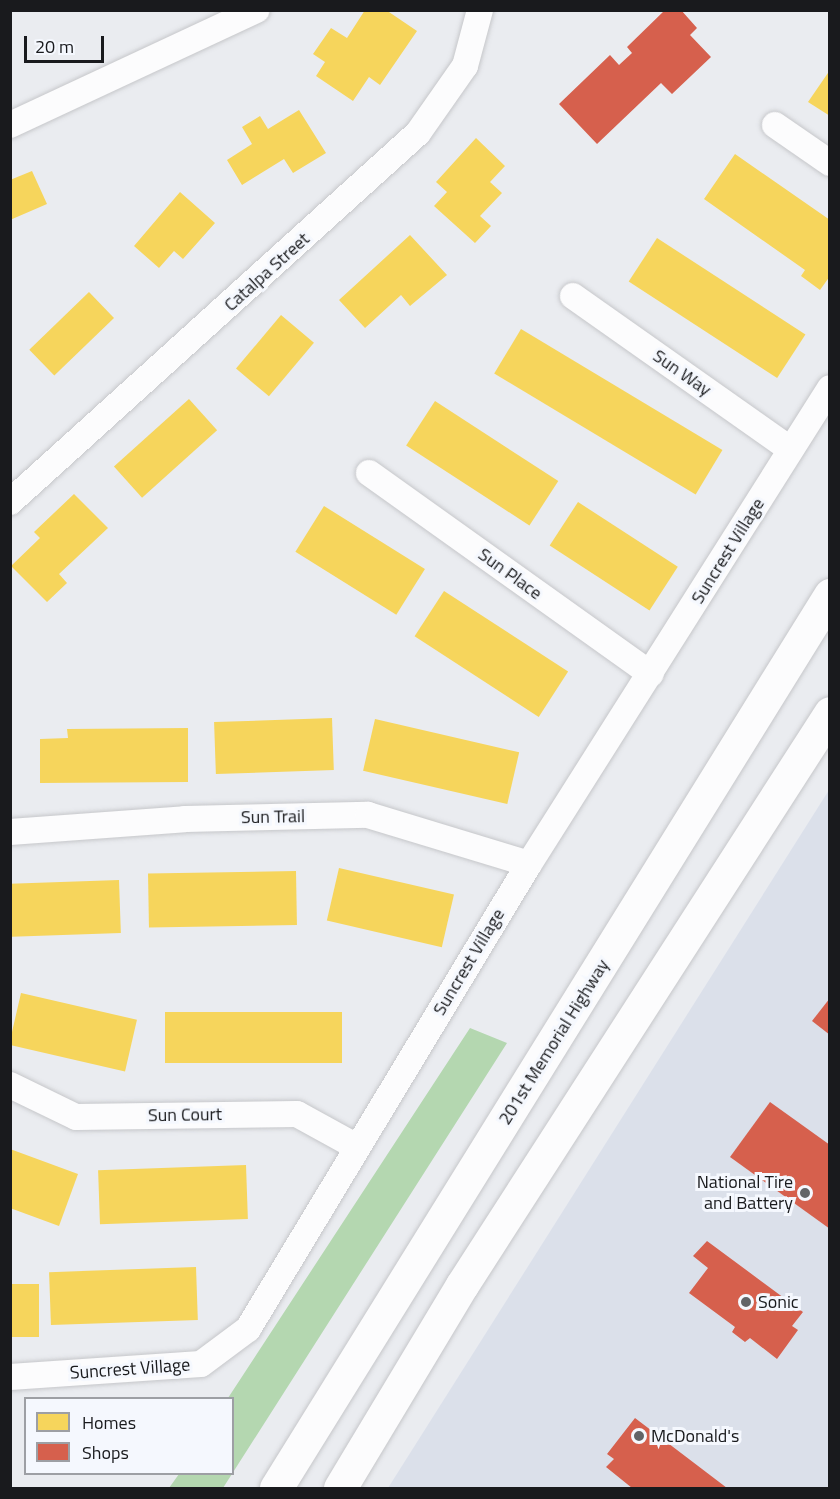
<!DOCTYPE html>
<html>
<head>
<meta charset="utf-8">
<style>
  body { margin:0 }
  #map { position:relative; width:840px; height:1499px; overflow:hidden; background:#eaecf0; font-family:"Titillium Web",sans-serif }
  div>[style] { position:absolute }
  .built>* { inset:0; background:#dbe0ea }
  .forest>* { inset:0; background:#b4d7b0 }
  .homes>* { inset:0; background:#f6d55c; transform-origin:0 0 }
  .shops>* { inset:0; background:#d6604d }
  .roads { filter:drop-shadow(0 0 2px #c6c7ca) drop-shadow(0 0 2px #c6c7ca) }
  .minor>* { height:26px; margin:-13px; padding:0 13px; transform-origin:13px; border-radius:13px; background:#fcfcfd }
  .major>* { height:33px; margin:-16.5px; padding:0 16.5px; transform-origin:16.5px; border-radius:16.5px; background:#fcfcfd }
  .dots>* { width:16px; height:16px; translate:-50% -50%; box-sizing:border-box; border:3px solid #f5f8fe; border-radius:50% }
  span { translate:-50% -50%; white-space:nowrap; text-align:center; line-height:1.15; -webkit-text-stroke:6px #f5f8fe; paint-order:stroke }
  .street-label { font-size:18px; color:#191a1d }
  .poi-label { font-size:18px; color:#191a1d }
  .right { translate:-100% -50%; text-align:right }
  .left { translate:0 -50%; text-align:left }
  .frame { position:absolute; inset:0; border:12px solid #191a1d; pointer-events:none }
  .legend { position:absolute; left:24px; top:1397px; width:210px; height:78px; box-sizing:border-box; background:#f5f8fe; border:2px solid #9d9fa4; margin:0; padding:8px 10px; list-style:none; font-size:18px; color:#191a1d }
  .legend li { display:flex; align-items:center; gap:12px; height:30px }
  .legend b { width:30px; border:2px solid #9d9fa4 }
  .scale { position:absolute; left:24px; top:36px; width:80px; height:27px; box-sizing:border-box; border:3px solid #191a1d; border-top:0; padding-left:8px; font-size:18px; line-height:21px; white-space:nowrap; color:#191a1d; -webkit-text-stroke:4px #f5f8fe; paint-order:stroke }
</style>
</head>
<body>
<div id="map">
  <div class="built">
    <div style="clip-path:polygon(829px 790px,829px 1488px,388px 1488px)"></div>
  </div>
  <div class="forest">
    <div style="clip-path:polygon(470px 1028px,507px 1043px,223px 1488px,169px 1488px,179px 1474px,232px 1474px,232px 1398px,228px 1398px)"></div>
  </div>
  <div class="homes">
    <div style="clip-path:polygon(365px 10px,386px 10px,417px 31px,380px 85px,369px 77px,353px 101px,316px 76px,325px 62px,313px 54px,331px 28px,347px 38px)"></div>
    <div style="clip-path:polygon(830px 70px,830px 116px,808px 102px)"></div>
    <div style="clip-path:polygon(299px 110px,326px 153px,293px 173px,284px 159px,242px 185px,227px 160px,252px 144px,242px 127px,260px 116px,268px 129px)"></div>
    <div style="clip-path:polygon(476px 138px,505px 166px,490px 182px,502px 193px,480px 216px,491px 226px,475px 243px,434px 206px,447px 192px,436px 182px)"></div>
    <div style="clip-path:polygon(735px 154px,830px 220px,830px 276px,820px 290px,801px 276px,805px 270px,704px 199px)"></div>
    <div style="clip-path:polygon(32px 171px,47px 204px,10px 220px,10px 180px)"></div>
    <div style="clip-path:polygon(180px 192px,215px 223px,183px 259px,174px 251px,159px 268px,134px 246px)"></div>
    <div style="clip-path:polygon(410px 235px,447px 275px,410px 306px,401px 295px,365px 328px,339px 300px)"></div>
    <div style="left:657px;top:238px;width:177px;height:52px;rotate:33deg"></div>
    <div style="left:89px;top:292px;width:36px;height:83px;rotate:46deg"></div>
    <div style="left:281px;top:315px;width:43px;height:70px;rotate:40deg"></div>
    <div style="left:521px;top:329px;width:235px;height:52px;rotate:31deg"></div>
    <div style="left:189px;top:399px;width:42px;height:101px;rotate:48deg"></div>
    <div style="left:435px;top:401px;width:147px;height:53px;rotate:33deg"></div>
    <div style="clip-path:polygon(74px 494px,108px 528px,59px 574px,67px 583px,47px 602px,11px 566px,40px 538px,34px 532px)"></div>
    <div style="left:578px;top:502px;width:119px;height:52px;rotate:33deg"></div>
    <div style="left:324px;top:506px;width:119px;height:54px;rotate:32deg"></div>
    <div style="left:444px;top:591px;width:148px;height:54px;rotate:33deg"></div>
    <div style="left:332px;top:718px;width:52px;height:118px;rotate:88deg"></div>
    <div style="left:375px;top:719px;width:148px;height:53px;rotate:13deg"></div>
    <div style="clip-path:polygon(188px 728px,188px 782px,40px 783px,40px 739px,68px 738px,67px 729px)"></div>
    <div style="left:339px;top:868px;width:118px;height:54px;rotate:13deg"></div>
    <div style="left:296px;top:871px;width:54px;height:148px;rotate:89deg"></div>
    <div style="left:119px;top:880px;width:53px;height:109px;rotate:88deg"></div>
    <div style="left:21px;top:993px;width:119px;height:53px;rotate:13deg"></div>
    <div style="left:165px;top:1012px;width:177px;height:51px"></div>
    <div style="clip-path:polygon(10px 1149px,78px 1174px,59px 1226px,10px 1208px)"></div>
    <div style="left:246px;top:1165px;width:54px;height:148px;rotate:88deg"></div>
    <div style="left:196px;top:1267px;width:53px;height:147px;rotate:88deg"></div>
    <div style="left:10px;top:1284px;width:29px;height:53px"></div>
  </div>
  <div class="shops">
    <div style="clip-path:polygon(665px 10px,681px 10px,697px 28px,690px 35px,711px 57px,672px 94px,661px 83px,597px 144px,559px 104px,610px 55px,619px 65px,632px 53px,627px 47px)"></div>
    <div style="clip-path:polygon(830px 998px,830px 1035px,812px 1021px)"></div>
    <div style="clip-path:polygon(770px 1102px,830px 1145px,830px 1229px,730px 1157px)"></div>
    <div style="clip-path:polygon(707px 1241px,803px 1312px,792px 1326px,798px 1330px,777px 1359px,750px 1338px,745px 1342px,732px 1332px,735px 1327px,689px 1293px,708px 1268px,693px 1256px)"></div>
    <div style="clip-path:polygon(635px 1418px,727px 1488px,632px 1488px,606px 1467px,614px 1459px,607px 1454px)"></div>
  </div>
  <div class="roads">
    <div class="minor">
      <div style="left:10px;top:125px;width:272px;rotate:-25deg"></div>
      <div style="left:775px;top:125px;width:67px;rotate:34.6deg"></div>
      <div style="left:573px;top:296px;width:266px;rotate:35.2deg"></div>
      <div style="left:369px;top:473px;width:346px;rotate:35.5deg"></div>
      <div style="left:10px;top:502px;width:550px;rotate:-42.13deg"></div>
      <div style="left:418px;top:133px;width:82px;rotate:-55deg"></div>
      <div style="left:465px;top:66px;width:58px;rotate:-75deg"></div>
      <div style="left:10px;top:832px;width:175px;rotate:-4.2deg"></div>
      <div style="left:185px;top:819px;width:183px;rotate:-1.3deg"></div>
      <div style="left:368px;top:815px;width:168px;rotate:16.9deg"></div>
      <div style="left:10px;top:1085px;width:73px;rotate:25.9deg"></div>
      <div style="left:76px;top:1117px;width:221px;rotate:-0.8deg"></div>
      <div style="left:297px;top:1114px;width:68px;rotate:28.8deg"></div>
      <div style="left:10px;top:1377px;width:191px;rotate:-3.9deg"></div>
      <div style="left:201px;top:1364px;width:59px;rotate:-36.7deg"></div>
      <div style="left:248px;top:1329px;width:543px;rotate:-58.86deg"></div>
      <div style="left:529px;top:864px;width:563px;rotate:-57.69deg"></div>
    </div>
    <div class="major">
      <div style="left:276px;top:1488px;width:1051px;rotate:-58.19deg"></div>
      <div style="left:340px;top:1488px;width:237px;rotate:-59deg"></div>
      <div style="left:462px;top:1285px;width:680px;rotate:-57.24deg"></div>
    </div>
  </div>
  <div class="dots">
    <div style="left:805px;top:1193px;background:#626467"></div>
    <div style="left:746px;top:1302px;background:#626467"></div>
    <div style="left:639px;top:1436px;background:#626467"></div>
  </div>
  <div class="street-label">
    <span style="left:267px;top:272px;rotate:-42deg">Catalpa Street</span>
    <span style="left:682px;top:373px;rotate:35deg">Sun Way</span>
    <span style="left:728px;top:551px;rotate:-58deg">Suncrest Village</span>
    <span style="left:510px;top:574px;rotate:36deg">Sun Place</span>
    <span style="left:273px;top:817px;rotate:-1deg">Sun Trail</span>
    <span style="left:469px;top:962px;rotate:-59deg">Suncrest Village</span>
    <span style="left:554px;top:1042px;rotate:-58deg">201st Memorial Highway</span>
    <span style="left:185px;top:1115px;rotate:-1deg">Sun Court</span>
    <span style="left:130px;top:1369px;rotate:-4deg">Suncrest Village</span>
  </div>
  <div class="poi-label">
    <span class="right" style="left:793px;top:1193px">National Tire<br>and Battery</span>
    <span class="left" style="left:758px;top:1302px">Sonic</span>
    <span class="left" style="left:651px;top:1436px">McDonald's</span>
  </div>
  <div class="frame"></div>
  <ul class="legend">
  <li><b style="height:16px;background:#f6d55c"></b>Homes</li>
  <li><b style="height:16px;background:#d6604d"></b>Shops</li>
  </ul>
  <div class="scale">20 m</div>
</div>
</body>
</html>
